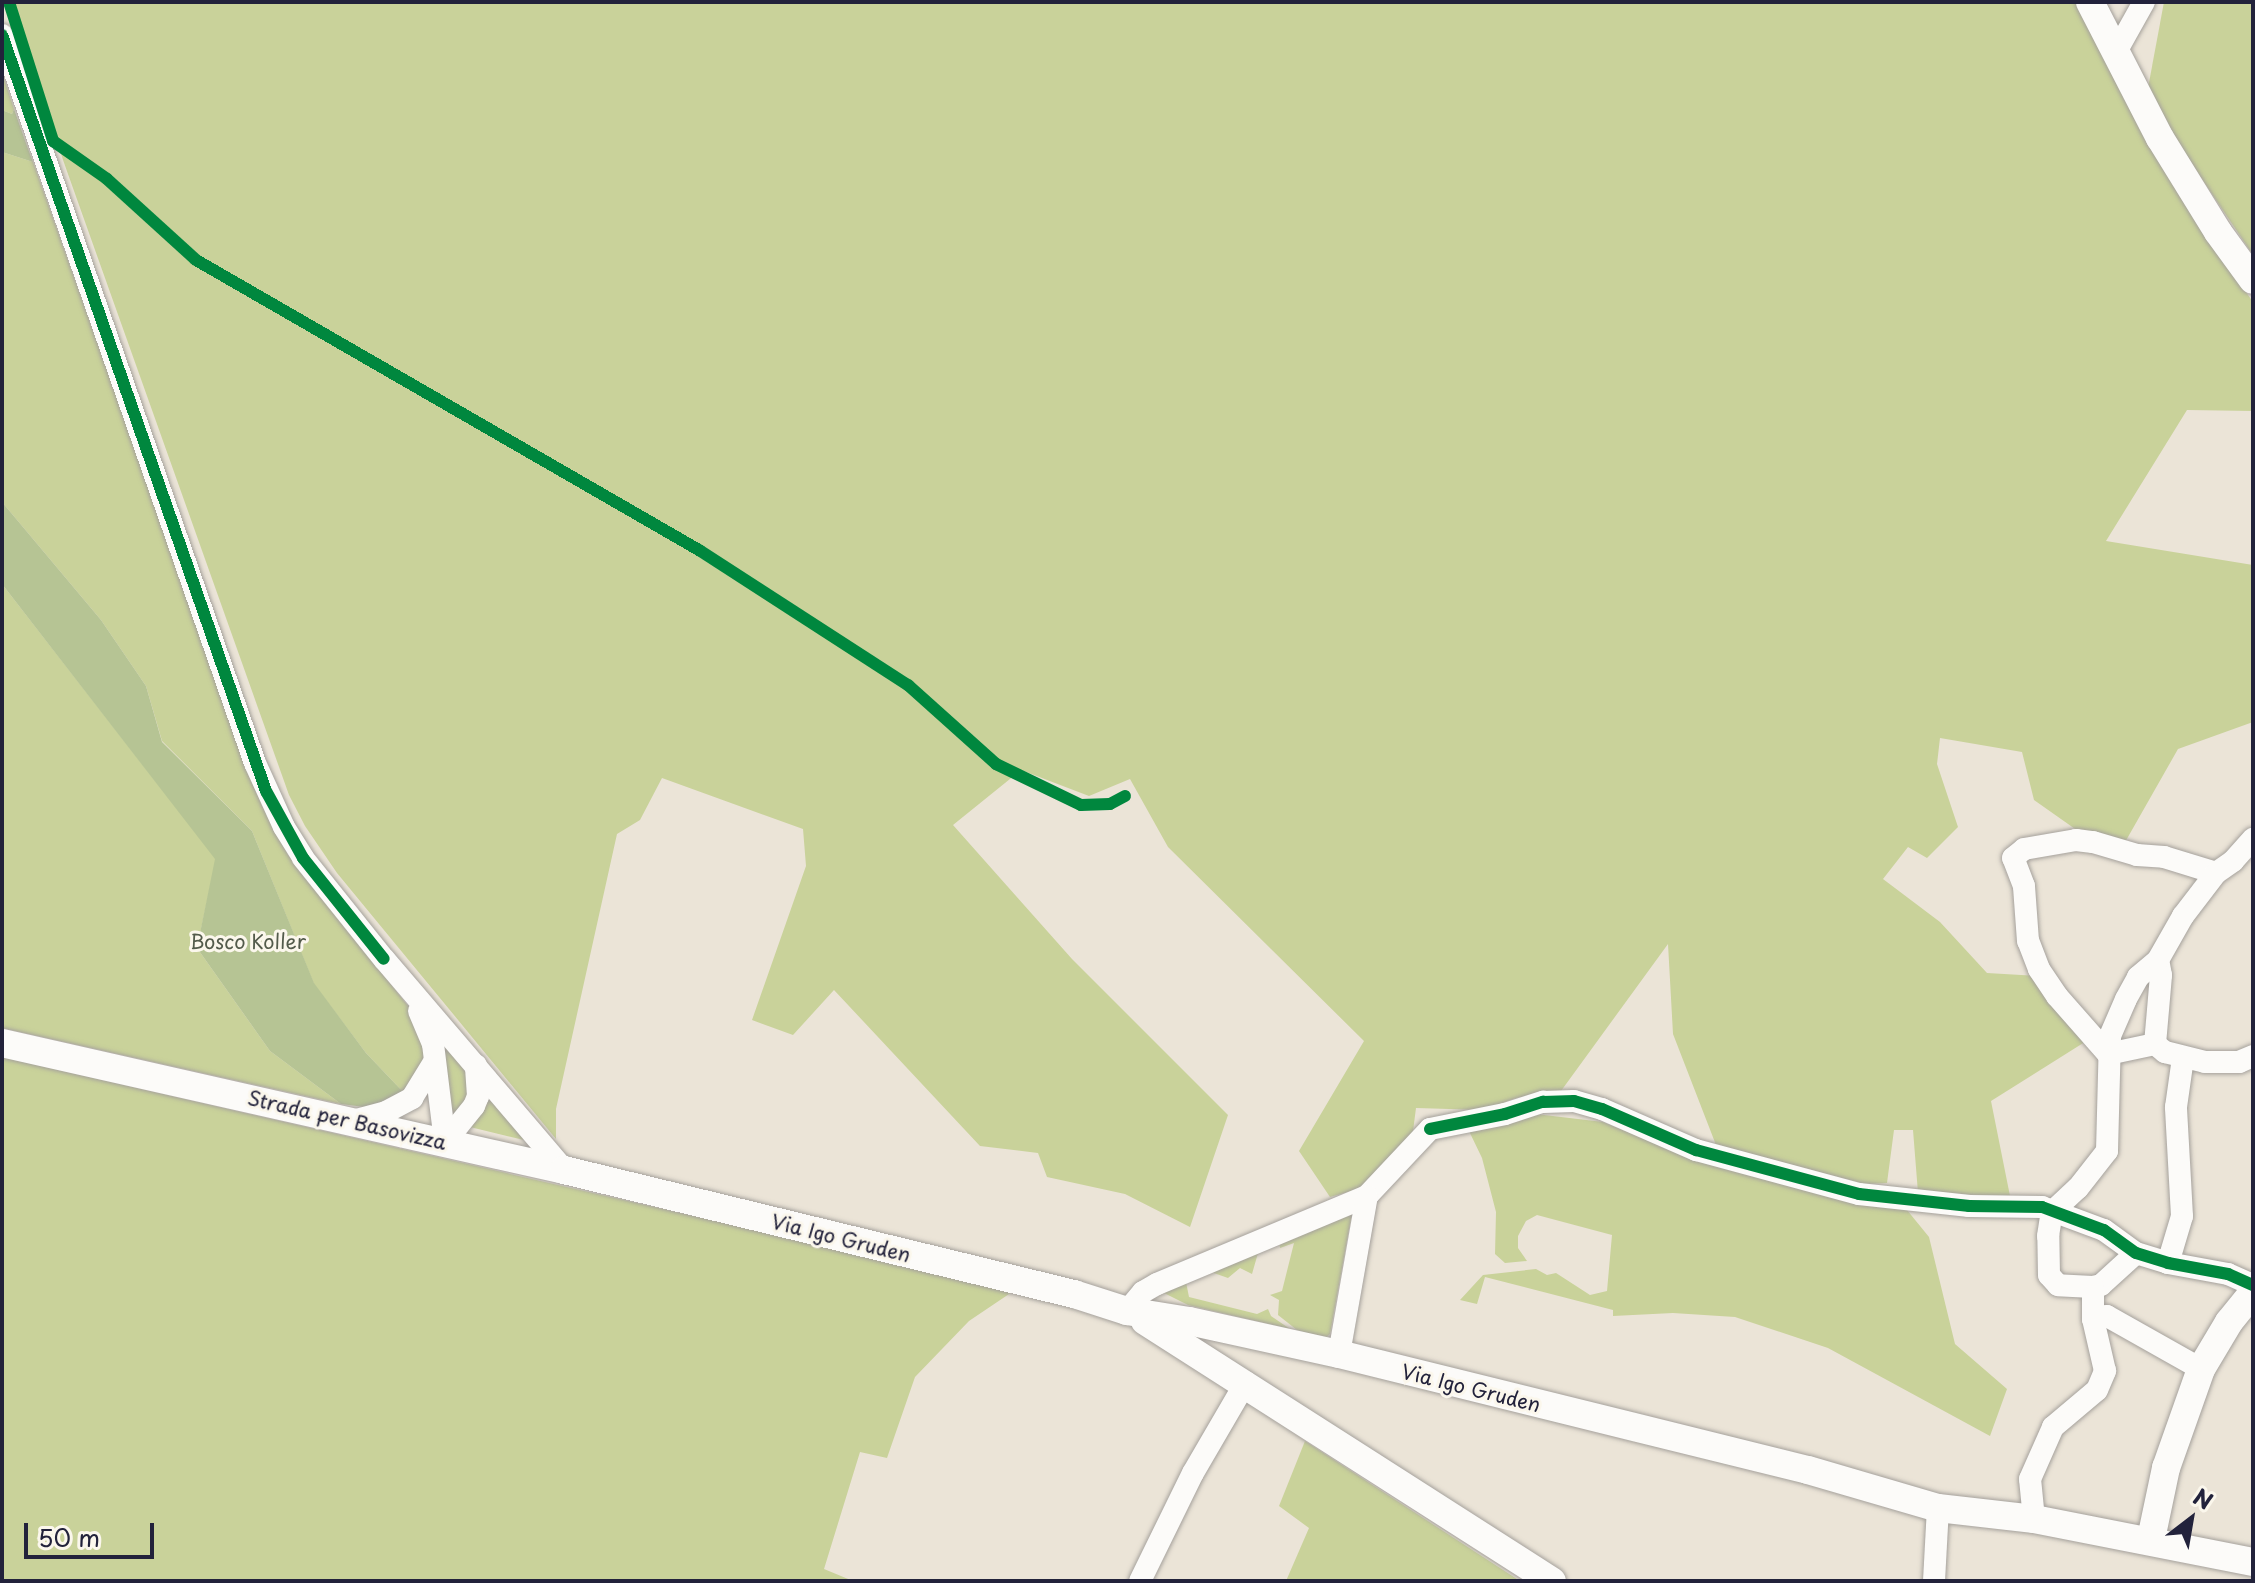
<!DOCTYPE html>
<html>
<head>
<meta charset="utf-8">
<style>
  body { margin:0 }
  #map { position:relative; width:2255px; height:1583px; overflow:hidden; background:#ebe4d7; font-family:"Playpen Sans",sans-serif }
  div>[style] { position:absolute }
  .green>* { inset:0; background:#c9d29a }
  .forest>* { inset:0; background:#b6c494 }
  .roads { filter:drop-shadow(0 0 2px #a5a19c) drop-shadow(0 0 2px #a5a19c) }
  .minor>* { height:22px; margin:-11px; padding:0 11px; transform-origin:11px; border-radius:11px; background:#fcfbf9 }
  .major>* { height:28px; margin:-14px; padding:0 14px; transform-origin:14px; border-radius:14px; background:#fcfbf9 }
  .cycleway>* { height:12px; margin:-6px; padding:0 6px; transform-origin:6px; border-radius:6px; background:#00873e }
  span { translate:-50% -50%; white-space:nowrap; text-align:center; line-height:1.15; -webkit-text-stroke:6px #fbf7ec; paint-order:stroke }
  .park-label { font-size:20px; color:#535b4b }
  .street-label { font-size:20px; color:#22223b }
  .frame { position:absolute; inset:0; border:4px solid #22223b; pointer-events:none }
  .north { position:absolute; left:2151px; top:1479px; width:80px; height:80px; -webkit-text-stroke:6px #fbf7ec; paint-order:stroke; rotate:31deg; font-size:22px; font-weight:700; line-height:32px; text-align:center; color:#22223b }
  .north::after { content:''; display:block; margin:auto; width:28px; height:36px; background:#22223b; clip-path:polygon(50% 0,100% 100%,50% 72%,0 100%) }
  .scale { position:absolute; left:24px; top:1523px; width:130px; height:36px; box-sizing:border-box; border:4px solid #22223b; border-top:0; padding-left:10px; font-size:24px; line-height:28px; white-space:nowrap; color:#22223b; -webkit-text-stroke:6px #fbf7ec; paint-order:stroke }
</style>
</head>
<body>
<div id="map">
  <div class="green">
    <div style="clip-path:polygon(13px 2px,2078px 2px,2227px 265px,2253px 302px,2253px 411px,2187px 410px,2106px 541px,2253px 565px,2253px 722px,2178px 749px,2124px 844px,2078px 831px,2034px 800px,2022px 752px,1940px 738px,1937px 764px,1958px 827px,1927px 858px,1908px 847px,1883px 879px,1940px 922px,1987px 973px,2037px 976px,2088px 1040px,1991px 1101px,2010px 1196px,1918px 1193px,1913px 1130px,1894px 1130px,1887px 1183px,1865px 1184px,1716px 1145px,1673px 1034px,1668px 944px,1561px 1091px,1516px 1098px,1483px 1110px,1416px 1108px,1412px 1139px,1362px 1188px,1330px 1197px,1299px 1151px,1364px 1041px,1168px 847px,1130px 779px,1089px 796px,1021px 770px,953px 825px,1072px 959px,1228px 1115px,1190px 1227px,1125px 1194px,1047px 1177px,1038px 1153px,980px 1146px,834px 990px,793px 1035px,752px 1020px,806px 866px,803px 829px,662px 778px,640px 820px,617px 834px,556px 1109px,556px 1139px,337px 873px,305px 826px,289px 795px,63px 160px)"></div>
    <div style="clip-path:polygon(2164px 2px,2253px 2px,2253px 255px,2173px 136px,2148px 88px)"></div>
    <div style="clip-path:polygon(2px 72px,14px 109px,12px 114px,2px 110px)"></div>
    <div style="clip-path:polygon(2px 152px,33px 162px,262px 806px,288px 855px,412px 1011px,426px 1059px,406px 1095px,366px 1053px,314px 984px,252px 831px,162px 741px,146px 686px,101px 620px,2px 502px)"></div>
    <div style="clip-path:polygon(2px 584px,216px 859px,197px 948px,270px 1051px,341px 1104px,2px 1028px)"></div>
    <div style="clip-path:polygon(441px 1036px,464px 1061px,470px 1095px,453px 1117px)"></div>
    <div style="clip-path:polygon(2px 1057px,1015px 1290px,969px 1321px,915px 1377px,887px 1458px,860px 1452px,824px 1569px,853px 1581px,2px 1581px)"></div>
    <div style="clip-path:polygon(486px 1093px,524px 1140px,470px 1127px)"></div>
    <div style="clip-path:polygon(1536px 1114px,1603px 1122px,1684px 1155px,1907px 1210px,1929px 1237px,1955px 1344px,2007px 1389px,1990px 1436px,1828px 1348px,1735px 1317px,1673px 1313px,1613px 1316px,1613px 1310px,1485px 1277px,1477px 1304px,1460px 1300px,1483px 1275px,1536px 1269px,1547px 1275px,1556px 1273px,1590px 1295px,1607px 1291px,1612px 1235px,1537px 1215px,1526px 1221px,1518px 1236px,1518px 1248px,1527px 1261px,1505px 1263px,1495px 1254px,1496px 1212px,1482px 1158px,1469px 1131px)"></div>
    <div style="clip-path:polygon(1352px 1213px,1330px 1334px,1325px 1338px,1297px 1330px,1278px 1315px,1279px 1300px,1270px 1295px,1282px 1291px,1294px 1243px,1280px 1248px,1279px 1240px)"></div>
    <div style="clip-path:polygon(1258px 1253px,1252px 1274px,1240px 1268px,1228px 1278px,1211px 1272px)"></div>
    <div style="clip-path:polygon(1186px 1282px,1189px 1297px,1257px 1314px,1268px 1309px,1271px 1316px,1290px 1329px,1188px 1305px,1162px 1292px)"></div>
    <div style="clip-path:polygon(1305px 1441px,1520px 1581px,1286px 1581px,1309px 1528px,1279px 1506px)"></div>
  </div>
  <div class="forest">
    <div style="clip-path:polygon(14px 109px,27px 146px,33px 162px,2px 152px,2px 110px,12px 114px)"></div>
    <div style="clip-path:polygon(2px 502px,101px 620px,146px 686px,162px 742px,252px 831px,314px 983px,366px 1053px,406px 1095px,372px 1108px,341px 1104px,270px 1051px,197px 948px,215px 859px,2px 584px)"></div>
  </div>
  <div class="roads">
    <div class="minor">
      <div style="left:2px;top:35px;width:771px;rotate:70.84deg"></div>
      <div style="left:255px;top:763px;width:70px;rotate:65.6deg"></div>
      <div style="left:284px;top:827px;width:36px;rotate:58deg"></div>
      <div style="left:303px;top:858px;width:129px;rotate:51.3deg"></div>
      <div style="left:384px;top:959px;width:277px;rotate:49.5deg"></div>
      <div style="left:2116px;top:52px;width:57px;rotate:-60.8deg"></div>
      <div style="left:419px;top:1011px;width:36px;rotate:67deg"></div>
      <div style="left:433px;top:1044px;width:99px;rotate:83deg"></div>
      <div style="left:2155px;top:1044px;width:69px;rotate:-85deg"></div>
      <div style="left:2161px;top:975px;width:15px;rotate:-101deg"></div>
      <div style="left:2108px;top:1054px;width:77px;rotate:-131.3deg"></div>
      <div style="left:2057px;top:996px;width:32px;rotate:-124deg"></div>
      <div style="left:2039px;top:969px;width:30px;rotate:-111deg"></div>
      <div style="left:2028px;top:941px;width:55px;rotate:-94.2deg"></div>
      <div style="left:2024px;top:886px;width:30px;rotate:-111deg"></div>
      <div style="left:2013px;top:858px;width:14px;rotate:-39deg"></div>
      <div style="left:2024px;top:849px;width:53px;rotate:-9.8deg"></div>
      <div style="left:2076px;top:840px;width:17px;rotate:7deg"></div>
      <div style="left:2093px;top:842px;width:46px;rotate:16.5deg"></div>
      <div style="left:2137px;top:855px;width:27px;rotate:4deg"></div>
      <div style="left:2164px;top:857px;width:54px;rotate:17.1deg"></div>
      <div style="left:2108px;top:1054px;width:48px;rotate:-12deg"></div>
      <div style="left:2155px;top:1044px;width:13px;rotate:39deg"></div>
      <div style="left:2165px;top:1052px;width:41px;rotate:14deg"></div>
      <div style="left:2205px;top:1062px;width:34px"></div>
      <div style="left:2239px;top:1062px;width:15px;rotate:-23deg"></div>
      <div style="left:353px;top:1121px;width:34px;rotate:-15deg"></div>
      <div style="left:386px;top:1112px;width:30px;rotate:-28deg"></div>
      <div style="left:412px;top:1098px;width:42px;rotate:-58.6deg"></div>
      <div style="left:445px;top:1142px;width:46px;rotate:-51.1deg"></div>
      <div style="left:474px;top:1106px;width:11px;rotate:-68deg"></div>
      <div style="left:478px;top:1096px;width:31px;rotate:-94deg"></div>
      <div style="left:2168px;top:1263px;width:49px;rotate:-73.4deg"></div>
      <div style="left:2182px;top:1216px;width:109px;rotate:-93.2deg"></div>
      <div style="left:2176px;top:1107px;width:49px;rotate:-81.9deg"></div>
      <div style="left:2093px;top:1287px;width:8px;rotate:-14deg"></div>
      <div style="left:2101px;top:1285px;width:47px;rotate:-42.4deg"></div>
      <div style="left:1127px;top:1311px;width:25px;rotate:-50deg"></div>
      <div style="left:1143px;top:1292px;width:16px;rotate:-30deg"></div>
      <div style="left:1157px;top:1284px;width:228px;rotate:-22.7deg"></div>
      <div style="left:1367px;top:1196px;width:92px;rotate:-46.8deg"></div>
      <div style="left:1430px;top:1129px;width:76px;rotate:-11.3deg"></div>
      <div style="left:1505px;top:1114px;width:40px;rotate:-18deg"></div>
      <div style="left:1543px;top:1102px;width:31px;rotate:-2deg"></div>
      <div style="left:1574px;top:1101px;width:29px;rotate:16deg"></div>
      <div style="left:1602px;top:1109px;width:103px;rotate:23.6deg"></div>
      <div style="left:1696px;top:1150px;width:169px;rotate:15.1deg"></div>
      <div style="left:1859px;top:1194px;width:111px;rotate:6.2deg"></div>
      <div style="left:1969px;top:1206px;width:73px;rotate:0.8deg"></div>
      <div style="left:2042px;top:1207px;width:66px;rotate:20.4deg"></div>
      <div style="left:2104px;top:1230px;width:39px;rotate:36deg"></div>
      <div style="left:2136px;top:1253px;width:34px;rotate:17deg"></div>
      <div style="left:2168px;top:1263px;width:61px;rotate:10.4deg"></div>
      <div style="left:2228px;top:1274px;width:27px;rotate:24deg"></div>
      <div style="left:2093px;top:1319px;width:14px;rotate:-12deg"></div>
      <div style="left:2107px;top:1316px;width:108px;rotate:29.4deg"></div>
      <div style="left:1339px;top:1354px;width:160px;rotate:-80deg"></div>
      <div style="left:2034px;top:1519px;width:40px;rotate:-95.7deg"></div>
      <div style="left:2030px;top:1479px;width:57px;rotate:-66.1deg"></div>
      <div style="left:2053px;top:1427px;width:57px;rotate:-40.1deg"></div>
      <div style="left:2097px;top:1390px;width:21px;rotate:-67deg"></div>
      <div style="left:2105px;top:1371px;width:53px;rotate:-103deg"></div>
      <div style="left:2093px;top:1319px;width:32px;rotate:-90deg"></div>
      <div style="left:2093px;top:1287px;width:35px;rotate:-177deg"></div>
      <div style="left:2058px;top:1285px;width:13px;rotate:-132deg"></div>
      <div style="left:2049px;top:1275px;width:39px;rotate:-91deg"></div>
      <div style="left:2048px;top:1236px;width:24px;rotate:-81deg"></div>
      <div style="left:2052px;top:1212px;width:35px;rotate:-43deg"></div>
      <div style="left:2078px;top:1188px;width:47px;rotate:-51.9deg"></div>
      <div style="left:2107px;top:1151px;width:115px;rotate:-88.5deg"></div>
      <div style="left:2110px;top:1036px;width:40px;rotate:-66.6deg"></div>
      <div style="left:2126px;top:999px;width:25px;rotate:-61deg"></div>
      <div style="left:2138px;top:977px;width:26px;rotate:-40deg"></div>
      <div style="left:2158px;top:960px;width:51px;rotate:-60.4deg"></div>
      <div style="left:2183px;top:916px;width:54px;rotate:-52.5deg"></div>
      <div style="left:2216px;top:873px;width:21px;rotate:-35deg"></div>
      <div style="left:2233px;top:861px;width:30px;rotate:-48deg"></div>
      <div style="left:1140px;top:1581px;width:120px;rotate:-63.9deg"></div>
      <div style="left:1193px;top:1473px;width:105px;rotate:-59.8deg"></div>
      <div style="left:1934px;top:1581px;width:73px;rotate:-86.9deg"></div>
    </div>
    <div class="major">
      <div style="left:2090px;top:2px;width:153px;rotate:62.8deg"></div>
      <div style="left:2160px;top:138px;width:110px;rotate:58.3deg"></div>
      <div style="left:2218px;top:232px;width:59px;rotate:53.9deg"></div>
      <div style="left:2px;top:1043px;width:576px;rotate:12.73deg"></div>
      <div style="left:564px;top:1170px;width:525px;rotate:13.67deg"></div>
      <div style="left:1074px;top:1294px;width:56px;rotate:17.8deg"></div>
      <div style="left:1127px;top:1311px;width:63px;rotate:9.2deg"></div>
      <div style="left:1189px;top:1321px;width:154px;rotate:12.4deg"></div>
      <div style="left:1339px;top:1354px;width:483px;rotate:13.9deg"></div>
      <div style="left:1808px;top:1470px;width:135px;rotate:16.3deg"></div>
      <div style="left:1938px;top:1508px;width:97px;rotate:6.5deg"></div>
      <div style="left:2034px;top:1519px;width:223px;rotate:11.1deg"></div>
      <div style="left:1145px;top:1321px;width:483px;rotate:32.6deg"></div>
      <div style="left:2151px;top:1539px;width:73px;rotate:-78.1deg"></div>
      <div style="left:2166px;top:1468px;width:105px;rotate:-70.5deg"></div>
      <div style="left:2201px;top:1369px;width:55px;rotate:-59.2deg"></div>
      <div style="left:2229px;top:1322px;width:38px;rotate:-51deg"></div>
    </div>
  </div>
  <div class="cycleway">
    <div style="left:9px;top:2px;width:146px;rotate:72.4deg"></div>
    <div style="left:53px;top:141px;width:66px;rotate:35.1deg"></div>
    <div style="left:107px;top:179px;width:120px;rotate:42.3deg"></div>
    <div style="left:196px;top:260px;width:581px;rotate:29.97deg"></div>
    <div style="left:699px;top:550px;width:249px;rotate:32.9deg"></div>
    <div style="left:908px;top:685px;width:118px;rotate:41.9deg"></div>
    <div style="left:996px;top:764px;width:94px;rotate:25.8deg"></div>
    <div style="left:1081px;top:805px;width:29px;rotate:-2deg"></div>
    <div style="left:1110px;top:804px;width:17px;rotate:-28deg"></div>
    <div style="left:2px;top:35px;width:801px;rotate:70.75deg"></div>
    <div style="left:266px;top:791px;width:77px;rotate:61.1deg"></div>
    <div style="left:303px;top:858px;width:129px;rotate:51.3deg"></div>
    <div style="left:1430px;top:1129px;width:76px;rotate:-11.3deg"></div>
    <div style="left:1505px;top:1114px;width:40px;rotate:-18deg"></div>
    <div style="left:1543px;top:1102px;width:31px;rotate:-2deg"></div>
    <div style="left:1574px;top:1101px;width:29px;rotate:16deg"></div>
    <div style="left:1602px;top:1109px;width:103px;rotate:23.6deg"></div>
    <div style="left:1696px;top:1150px;width:169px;rotate:15.1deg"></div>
    <div style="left:1859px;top:1194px;width:111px;rotate:6.2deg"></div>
    <div style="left:1969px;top:1206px;width:73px;rotate:0.8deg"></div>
    <div style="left:2042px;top:1207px;width:66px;rotate:20.4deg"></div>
    <div style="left:2104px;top:1230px;width:39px;rotate:36deg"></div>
    <div style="left:2136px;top:1253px;width:34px;rotate:17deg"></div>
    <div style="left:2168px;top:1263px;width:61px;rotate:10.4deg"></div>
    <div style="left:2228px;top:1274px;width:27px;rotate:24deg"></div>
  </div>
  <div class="park-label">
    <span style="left:248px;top:941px">Bosco Koller</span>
  </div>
  <div class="street-label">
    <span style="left:347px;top:1120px;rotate:13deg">Strada per Basovizza</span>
    <span style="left:841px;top:1238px;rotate:14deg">Via Igo Gruden</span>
    <span style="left:1471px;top:1388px;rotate:14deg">Via Igo Gruden</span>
  </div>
  <div class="frame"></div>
  <div class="north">N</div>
  <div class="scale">50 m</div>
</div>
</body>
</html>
